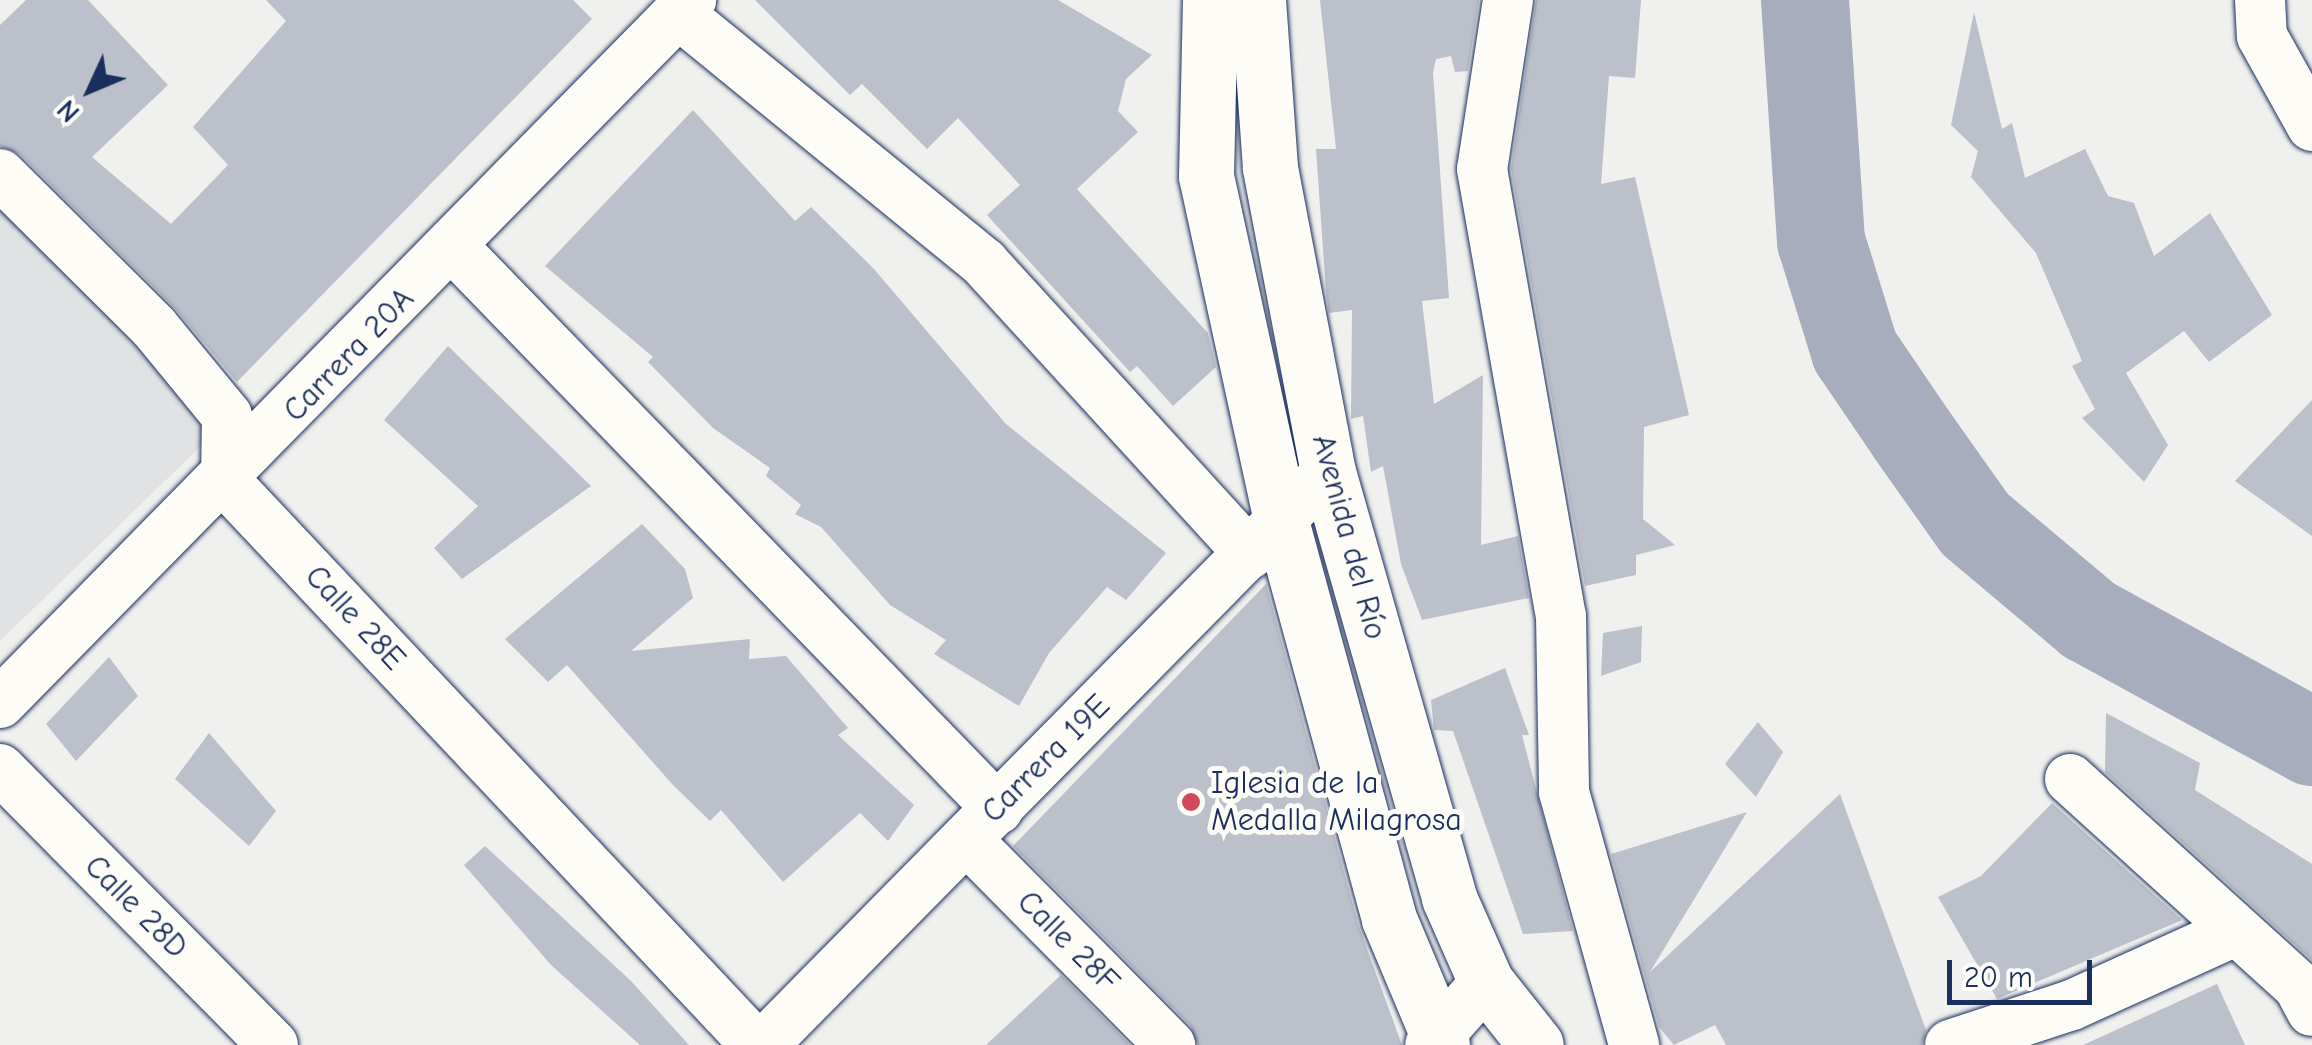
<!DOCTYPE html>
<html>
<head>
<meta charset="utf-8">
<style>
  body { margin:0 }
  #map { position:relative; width:2312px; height:1045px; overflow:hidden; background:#f0f0ee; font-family:"Comic Neue",sans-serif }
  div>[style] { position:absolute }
  .built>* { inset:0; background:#e0e2e3 }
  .river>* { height:88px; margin:-44px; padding:0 44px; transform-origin:44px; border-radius:44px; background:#a7adbd }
  .building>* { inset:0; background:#bbc0ca }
  .roads { filter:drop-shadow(0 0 2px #1b2f5e) drop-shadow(0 0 2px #1b2f5e) }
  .minor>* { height:50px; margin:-25px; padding:0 25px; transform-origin:25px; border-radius:25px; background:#fdfcf7 }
  .secondary>* { height:55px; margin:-27.5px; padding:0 27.5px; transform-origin:27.5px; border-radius:27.5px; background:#fdfcf7 }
  .dots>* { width:28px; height:28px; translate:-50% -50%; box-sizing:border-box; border:5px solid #fdfcf7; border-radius:50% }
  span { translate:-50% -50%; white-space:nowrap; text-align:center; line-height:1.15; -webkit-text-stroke:10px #fdfcf7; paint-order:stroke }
  .street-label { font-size:32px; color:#1b2f5e }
  .poi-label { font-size:32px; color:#1b2f5e }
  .left { translate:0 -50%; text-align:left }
  .north { position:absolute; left:40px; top:40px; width:100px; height:100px; -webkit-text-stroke:8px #fdfcf7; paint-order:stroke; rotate:226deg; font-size:28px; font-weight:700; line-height:40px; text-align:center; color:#1b2f5e }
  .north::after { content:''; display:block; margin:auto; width:35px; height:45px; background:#1b2f5e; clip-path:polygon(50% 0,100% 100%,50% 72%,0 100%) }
  .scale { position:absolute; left:1947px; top:960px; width:145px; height:45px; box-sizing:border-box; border:5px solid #1b2f5e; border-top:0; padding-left:12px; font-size:30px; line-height:35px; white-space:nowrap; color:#1b2f5e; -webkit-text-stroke:8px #fdfcf7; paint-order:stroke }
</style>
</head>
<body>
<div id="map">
  <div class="built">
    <div style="clip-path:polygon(0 187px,234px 414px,0 641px)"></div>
  </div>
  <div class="river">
    <div style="left:1805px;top:0;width:242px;rotate:86.2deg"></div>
    <div style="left:1821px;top:241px;width:115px;rotate:72.8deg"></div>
    <div style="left:1855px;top:351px;width:102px;rotate:55.8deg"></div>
    <div style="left:1912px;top:435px;width:109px;rotate:54.7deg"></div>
    <div style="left:1975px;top:524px;width:149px;rotate:40.1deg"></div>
    <div style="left:2089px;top:620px;width:254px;rotate:28.7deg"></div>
  </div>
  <div class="building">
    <div style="clip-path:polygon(26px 0,88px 0,168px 85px,92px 157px,171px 224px,228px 165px,193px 127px,286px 21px,266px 0,573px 0,592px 19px,237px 382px,174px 307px,20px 154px,0 146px,0 25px)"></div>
    <div style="clip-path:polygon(755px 0,1058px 0,1152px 55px,1126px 79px,1118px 111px,1138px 132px,1077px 189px,1208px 333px,1216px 367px,1173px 406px,1137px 366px,1130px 372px,987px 215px,1020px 185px,958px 118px,927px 149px,862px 84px,850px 95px)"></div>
    <div style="clip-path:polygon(1320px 0,1479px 0,1468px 71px,1455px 72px,1451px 56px,1436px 59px,1433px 72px,1449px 298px,1422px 301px,1434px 404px,1483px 375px,1481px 545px,1518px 536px,1529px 598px,1422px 620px,1401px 564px,1383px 466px,1371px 472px,1363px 416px,1351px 419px,1352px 310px,1329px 313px,1326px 292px,1316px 149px,1336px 149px)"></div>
    <div style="clip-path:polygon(1536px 0,1641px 0,1635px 78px,1609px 76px,1601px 184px,1635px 177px,1689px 415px,1644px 427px,1643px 519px,1675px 545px,1636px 555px,1636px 575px,1585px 586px,1511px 169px)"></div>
    <div style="clip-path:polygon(1974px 12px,2002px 129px,2012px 123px,2025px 178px,2085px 149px,2108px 196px,2134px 203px,2154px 256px,2210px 213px,2272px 315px,2209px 362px,2184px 331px,2126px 373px,2168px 445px,2144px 482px,2082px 418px,2095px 409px,2072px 366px,2082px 361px,2036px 253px,1971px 177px,1978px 151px,1951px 125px)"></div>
    <div style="clip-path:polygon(693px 110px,795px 221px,811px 207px,874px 269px,1006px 424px,1166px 553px,1126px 600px,1107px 587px,1049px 653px,1019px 706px,934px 654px,946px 640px,890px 605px,821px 527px,795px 514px,801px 505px,766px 476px,770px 468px,713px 428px,648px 362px,653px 357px,545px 266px)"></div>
    <div style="clip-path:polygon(448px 346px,591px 486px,462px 579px,434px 548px,478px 506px,384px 420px)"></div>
    <div style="clip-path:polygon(2312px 400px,2312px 536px,2235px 481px)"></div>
    <div style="clip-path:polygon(642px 524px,685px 569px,693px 598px,631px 651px,750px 639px,749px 659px,786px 656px,848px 728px,838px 735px,914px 805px,888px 841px,860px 813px,783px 882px,721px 810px,710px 821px,672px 784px,567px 665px,548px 682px,505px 639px)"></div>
    <div style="clip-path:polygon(1266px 584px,1359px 927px,1402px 1045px,1198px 1045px,1190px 1025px,1013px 846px)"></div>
    <div style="clip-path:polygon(1642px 626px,1641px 662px,1601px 676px,1603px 633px)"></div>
    <div style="clip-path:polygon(109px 657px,138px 696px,76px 761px,46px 724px)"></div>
    <div style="clip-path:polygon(1505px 668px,1529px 735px,1522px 735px,1573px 931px,1523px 934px,1453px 731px,1434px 730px,1431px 700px)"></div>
    <div style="clip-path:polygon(2106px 713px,2200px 763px,2195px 790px,2312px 864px,2312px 960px,2105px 772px)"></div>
    <div style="clip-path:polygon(1758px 722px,1783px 752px,1756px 797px,1725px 764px)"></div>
    <div style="clip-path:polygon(209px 733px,276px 811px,249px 846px,175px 779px)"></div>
    <div style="clip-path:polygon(1840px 794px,1926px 1030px,1922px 1045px,1726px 1045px,1715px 1025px,1674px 1045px,1659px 1027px,1611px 854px,1747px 812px,1650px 972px)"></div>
    <div style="clip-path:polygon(2052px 803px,2182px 920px,1997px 999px,1938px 897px,1981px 876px)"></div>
    <div style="clip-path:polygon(485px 846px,631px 981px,689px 1045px,640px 1045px,551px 965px,464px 865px)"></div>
    <div style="clip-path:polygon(1061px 975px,1130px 1045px,986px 1045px)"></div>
    <div style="clip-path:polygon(2217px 984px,2245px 1045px,2083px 1045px)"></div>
  </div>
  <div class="roads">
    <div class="minor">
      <div style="left:1508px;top:0;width:171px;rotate:98.7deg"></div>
      <div style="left:1482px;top:169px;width:454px;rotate:80deg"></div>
      <div style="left:1561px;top:616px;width:176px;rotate:89deg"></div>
      <div style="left:1564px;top:792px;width:263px;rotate:74.5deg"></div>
      <div style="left:2260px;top:0;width:36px;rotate:87deg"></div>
      <div style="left:2262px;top:36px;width:103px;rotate:60.9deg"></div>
      <div style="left:679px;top:14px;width:394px;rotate:39.2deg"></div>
      <div style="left:984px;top:263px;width:394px;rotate:47.6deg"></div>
      <div style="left:0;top:174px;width:217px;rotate:44.8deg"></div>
      <div style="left:154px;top:327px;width:115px;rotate:50.6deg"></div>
      <div style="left:227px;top:416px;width:66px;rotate:90.9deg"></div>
      <div style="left:226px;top:482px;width:773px;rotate:46.73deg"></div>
      <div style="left:453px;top:247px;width:783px;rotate:45.88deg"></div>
      <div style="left:0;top:703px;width:986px;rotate:-45.49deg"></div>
      <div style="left:0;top:769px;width:388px;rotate:45.3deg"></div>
      <div style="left:2070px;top:779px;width:309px;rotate:42.2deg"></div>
      <div style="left:2299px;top:987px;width:27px;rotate:62deg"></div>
      <div style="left:967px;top:840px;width:289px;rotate:45.3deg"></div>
      <div style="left:763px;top:1045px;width:805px;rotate:-45.4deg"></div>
      <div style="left:1430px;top:1045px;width:84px;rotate:-48.4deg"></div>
      <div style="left:1950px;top:1045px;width:128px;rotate:-18.2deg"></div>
      <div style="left:2072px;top:1005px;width:179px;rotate:-24.4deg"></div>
    </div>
    <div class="secondary">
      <div style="left:1210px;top:0;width:176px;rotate:91.3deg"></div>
      <div style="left:1206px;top:176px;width:353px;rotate:77.7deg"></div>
      <div style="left:1281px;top:521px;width:412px;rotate:74.8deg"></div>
      <div style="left:1389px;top:919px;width:137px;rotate:67.2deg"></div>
      <div style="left:1258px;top:0;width:168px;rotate:85.9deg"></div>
      <div style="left:1270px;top:168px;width:309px;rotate:79.2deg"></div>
      <div style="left:1328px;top:472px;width:443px;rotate:74.1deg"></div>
      <div style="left:1449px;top:898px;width:92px;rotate:66.2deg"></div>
      <div style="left:1486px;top:982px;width:80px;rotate:51.6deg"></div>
    </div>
  </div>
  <div class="dots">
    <div style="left:1191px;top:802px;background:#d1495b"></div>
  </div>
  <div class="street-label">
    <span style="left:349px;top:355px;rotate:-46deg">Carrera 20A</span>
    <span style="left:1349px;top:537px;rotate:75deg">Avenida del Río</span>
    <span style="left:355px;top:618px;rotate:47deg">Calle 28E</span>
    <span style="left:1046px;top:759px;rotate:-45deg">Carrera 19E</span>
    <span style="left:136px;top:907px;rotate:45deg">Calle 28D</span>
    <span style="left:1068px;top:942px;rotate:45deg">Calle 28F</span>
  </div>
  <div class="poi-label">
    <span class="left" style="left:1211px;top:802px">Iglesia de la<br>Medalla Milagrosa</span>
  </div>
  <div class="north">N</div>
  <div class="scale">20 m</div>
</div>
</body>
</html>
